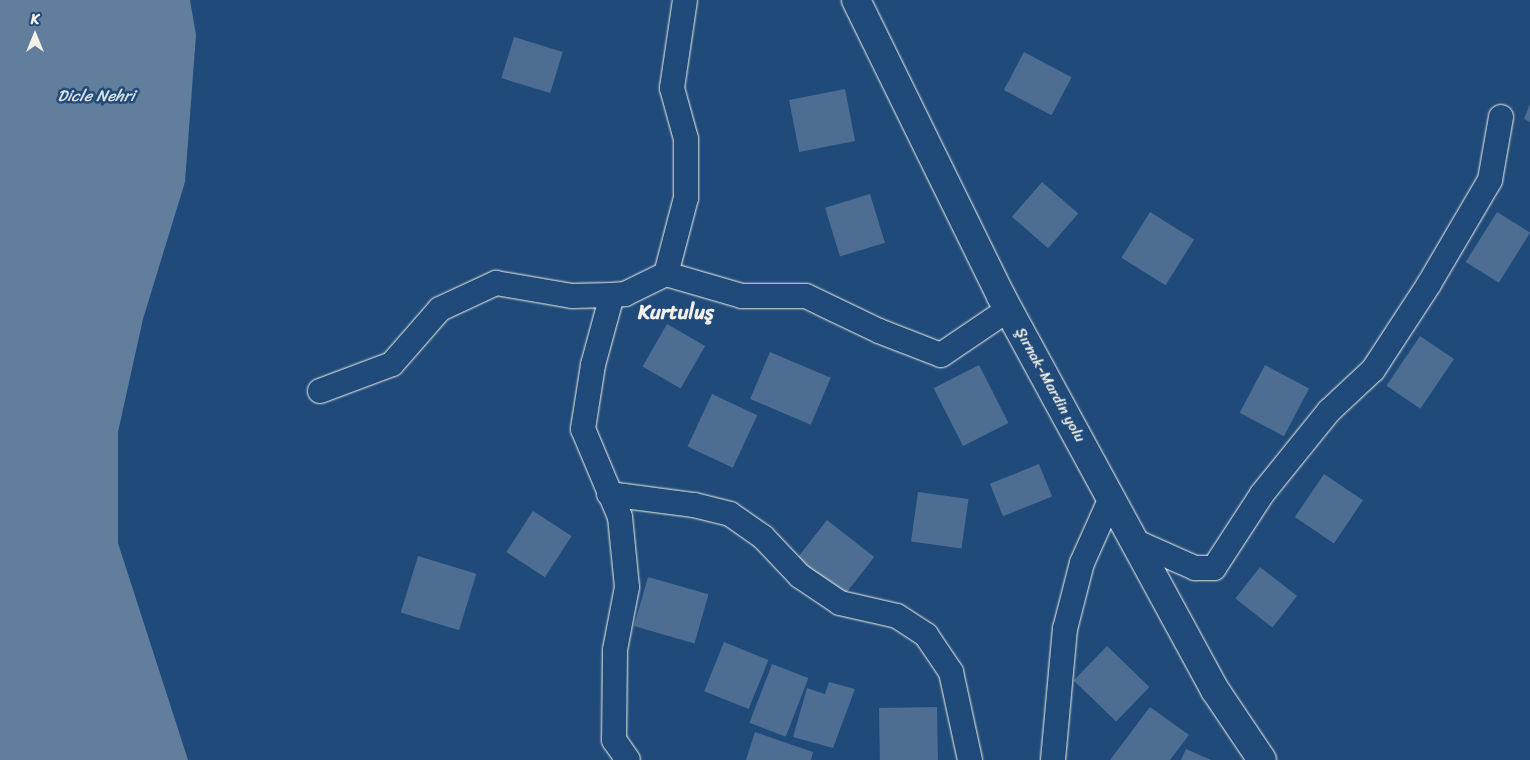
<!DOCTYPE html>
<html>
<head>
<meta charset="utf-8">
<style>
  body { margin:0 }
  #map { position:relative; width:1530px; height:760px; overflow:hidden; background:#1f4a7a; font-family:Sriracha,sans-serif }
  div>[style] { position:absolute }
  .water>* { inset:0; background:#627e9d }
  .building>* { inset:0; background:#4d6e92; transform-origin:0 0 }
  .roads { filter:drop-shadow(0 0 1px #f4f1e8) drop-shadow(0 0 1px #f4f1e8) }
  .street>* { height:24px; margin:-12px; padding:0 12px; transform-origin:12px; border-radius:12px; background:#1f4a7a }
  .secondary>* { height:28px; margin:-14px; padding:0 14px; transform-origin:14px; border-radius:14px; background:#1f4a7a }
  span { translate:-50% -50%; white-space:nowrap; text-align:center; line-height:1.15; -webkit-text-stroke:5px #1f4a7a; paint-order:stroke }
  .street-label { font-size:15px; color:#f4f1e8 }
  .water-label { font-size:16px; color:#dee0dd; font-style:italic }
  .district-label { font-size:20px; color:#f4f1e8; font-weight:700 }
  .north { position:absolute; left:10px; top:10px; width:50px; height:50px; -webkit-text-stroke:4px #1f4a7a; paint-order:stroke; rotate:0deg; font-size:14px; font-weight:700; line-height:20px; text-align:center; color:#f4f1e8 }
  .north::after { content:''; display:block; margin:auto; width:18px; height:22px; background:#f4f1e8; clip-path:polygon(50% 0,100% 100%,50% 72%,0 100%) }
</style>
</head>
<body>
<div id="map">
  <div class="water">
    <div style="clip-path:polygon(0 0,190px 0,196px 35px,185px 182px,143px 319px,118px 432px,118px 543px,188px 760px,0 760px)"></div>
  </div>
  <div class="building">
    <div style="left:514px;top:37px;width:51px;height:43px;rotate:17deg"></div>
    <div style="left:1024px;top:52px;width:54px;height:43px;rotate:28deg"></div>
    <div style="left:845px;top:89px;width:53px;height:57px;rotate:79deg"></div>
    <div style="clip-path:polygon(1530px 104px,1530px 122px,1524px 119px)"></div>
    <div style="left:1042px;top:182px;width:48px;height:46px;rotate:41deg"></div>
    <div style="left:870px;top:194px;width:51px;height:47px;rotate:73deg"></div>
    <div style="left:1150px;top:212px;width:52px;height:54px;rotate:32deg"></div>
    <div style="left:1497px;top:212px;width:39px;height:59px;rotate:32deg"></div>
    <div style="left:667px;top:324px;width:44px;height:49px;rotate:30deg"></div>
    <div style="left:1420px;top:336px;width:41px;height:60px;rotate:34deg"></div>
    <div style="left:770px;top:352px;width:66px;height:51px;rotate:23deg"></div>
    <div style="left:979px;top:365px;width:65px;height:51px;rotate:63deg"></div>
    <div style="left:1265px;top:365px;width:50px;height:54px;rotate:28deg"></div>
    <div style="left:712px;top:394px;width:50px;height:58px;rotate:25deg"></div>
    <div style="left:1039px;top:464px;width:35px;height:53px;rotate:68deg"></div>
    <div style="left:1324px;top:474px;width:47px;height:52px;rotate:34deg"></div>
    <div style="left:918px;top:492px;width:51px;height:50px;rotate:8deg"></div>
    <div style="left:533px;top:511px;width:46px;height:49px;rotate:33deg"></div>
    <div style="left:827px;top:520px;width:60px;height:51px;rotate:38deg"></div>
    <div style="left:418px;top:556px;width:61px;height:59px;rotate:17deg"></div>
    <div style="left:1260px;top:567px;width:47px;height:40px;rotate:38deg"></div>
    <div style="left:648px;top:577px;width:63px;height:51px;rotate:16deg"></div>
    <div style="left:724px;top:642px;width:48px;height:53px;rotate:22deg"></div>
    <div style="left:1107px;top:646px;width:59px;height:48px;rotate:44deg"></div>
    <div style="left:772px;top:664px;width:39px;height:63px;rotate:21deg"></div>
    <div style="clip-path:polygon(829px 682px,855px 689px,833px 748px,793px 737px,807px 688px,825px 694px)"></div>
    <div style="left:937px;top:707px;width:53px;height:58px;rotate:89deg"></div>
    <div style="clip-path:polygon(1150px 707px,1189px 735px,1170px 760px,1110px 760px)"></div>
    <div style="clip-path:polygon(755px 732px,813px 752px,811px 760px,746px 760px)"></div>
    <div style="clip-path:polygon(1186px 749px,1211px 760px,1181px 760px)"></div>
  </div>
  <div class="roads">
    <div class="street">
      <div style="left:666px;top:274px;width:79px;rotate:-75.3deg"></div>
      <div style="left:686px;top:198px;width:59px;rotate:-90deg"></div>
      <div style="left:686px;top:139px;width:53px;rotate:-105.4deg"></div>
      <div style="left:672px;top:88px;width:89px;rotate:-81.6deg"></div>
      <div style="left:612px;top:295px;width:73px;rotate:105.2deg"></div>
      <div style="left:593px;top:365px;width:65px;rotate:98.9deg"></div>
      <div style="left:583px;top:429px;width:95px;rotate:67.2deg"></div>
      <div style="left:620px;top:517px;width:70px;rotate:84.3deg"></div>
      <div style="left:627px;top:587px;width:64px;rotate:100.8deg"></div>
      <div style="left:615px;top:650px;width:90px;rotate:90.6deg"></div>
      <div style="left:614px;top:740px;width:24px;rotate:55deg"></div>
      <div style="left:320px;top:391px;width:77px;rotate:-20.6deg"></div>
      <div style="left:392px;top:364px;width:73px;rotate:-48.9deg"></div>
      <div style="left:440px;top:309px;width:62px;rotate:-24.9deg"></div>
      <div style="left:496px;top:283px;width:77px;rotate:9.7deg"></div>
      <div style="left:572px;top:296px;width:40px;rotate:-1.4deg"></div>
      <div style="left:612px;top:295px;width:13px;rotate:-4deg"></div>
      <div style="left:625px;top:294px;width:46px;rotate:-26deg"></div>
      <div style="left:666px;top:274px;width:79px;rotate:16.1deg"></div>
      <div style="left:742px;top:296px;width:64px"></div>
      <div style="left:806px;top:296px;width:81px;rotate:25.6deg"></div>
      <div style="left:879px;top:331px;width:66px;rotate:21.2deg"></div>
      <div style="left:941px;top:355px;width:82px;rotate:-34.1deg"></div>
      <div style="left:609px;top:494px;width:86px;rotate:7.4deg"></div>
      <div style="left:694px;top:505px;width:37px;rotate:14deg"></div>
      <div style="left:730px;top:514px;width:40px;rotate:34.9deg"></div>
      <div style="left:763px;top:537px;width:54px;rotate:46.5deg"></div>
      <div style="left:800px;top:576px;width:48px;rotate:34deg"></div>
      <div style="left:840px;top:603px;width:58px;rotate:12.8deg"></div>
      <div style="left:897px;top:616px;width:35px;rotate:33deg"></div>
      <div style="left:926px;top:635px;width:45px;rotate:56deg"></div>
      <div style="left:951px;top:672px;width:90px;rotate:77.8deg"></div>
      <div style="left:1134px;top:541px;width:67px;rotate:23.9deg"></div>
      <div style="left:1195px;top:568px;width:19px"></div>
      <div style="left:1214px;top:568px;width:88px;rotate:-57deg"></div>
      <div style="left:1262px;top:494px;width:107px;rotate:-51.1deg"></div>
      <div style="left:1329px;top:411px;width:60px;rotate:-43deg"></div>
      <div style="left:1373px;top:370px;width:103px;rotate:-56.9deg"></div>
      <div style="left:1429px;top:284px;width:121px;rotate:-59.6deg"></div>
      <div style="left:1490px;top:180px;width:64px;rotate:-80.1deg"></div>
      <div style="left:1053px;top:760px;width:132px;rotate:-84.8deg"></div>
      <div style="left:1065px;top:629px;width:68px;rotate:-75.6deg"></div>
      <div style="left:1082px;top:563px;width:71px;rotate:-66deg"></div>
    </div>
    <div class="secondary">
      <div style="left:856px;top:0;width:330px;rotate:63.9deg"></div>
      <div style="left:1001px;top:296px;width:448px;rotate:61.5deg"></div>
      <div style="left:1215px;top:690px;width:84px;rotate:56.1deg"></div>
    </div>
  </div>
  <div class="street-label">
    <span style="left:1050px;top:385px;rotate:61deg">Şırnak-Mardin yolu</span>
  </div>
  <div class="water-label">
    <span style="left:96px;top:96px">Dicle Nehri</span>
  </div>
  <div class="district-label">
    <span style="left:676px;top:312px">Kurtuluş</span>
  </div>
  <div class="north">K</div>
</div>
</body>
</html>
